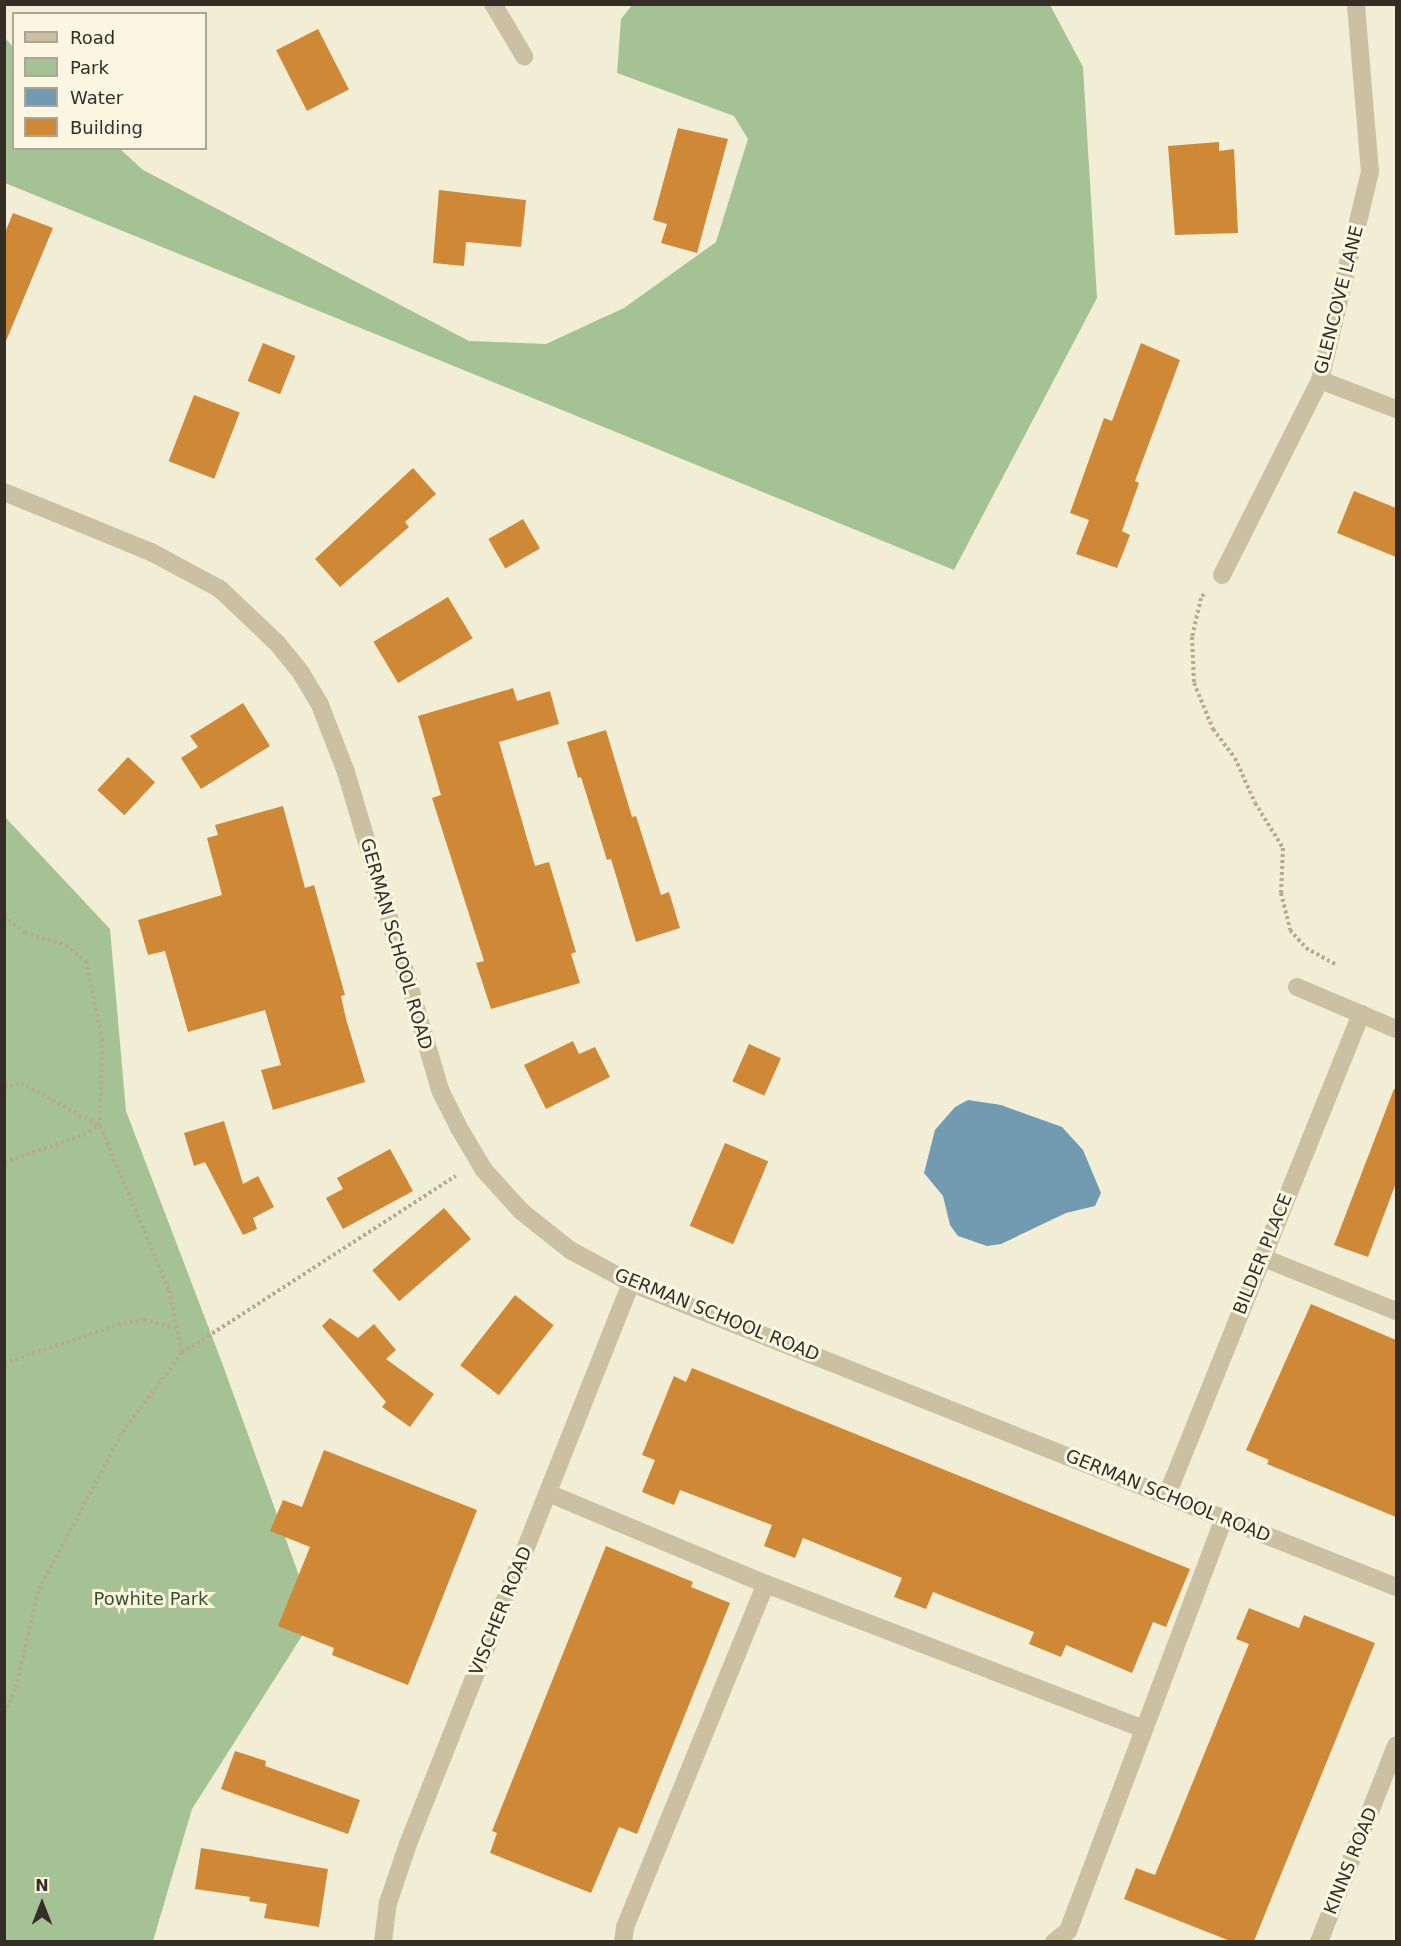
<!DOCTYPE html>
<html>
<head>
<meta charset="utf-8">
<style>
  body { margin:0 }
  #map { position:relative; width:1401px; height:1946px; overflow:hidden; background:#f2edd5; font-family:"DejaVu Sans",sans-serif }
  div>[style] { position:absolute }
  .green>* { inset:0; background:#a5c294 }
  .water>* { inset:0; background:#729bb1 }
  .building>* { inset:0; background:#cf8936; transform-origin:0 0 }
  .path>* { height:4px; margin-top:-2px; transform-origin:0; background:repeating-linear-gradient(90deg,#b6ab8b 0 3px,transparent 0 6px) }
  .lane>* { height:18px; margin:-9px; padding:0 9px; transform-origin:9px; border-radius:9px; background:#cbc0a1 }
  .street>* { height:18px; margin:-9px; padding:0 9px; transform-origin:9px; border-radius:9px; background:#cbc0a1 }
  span { translate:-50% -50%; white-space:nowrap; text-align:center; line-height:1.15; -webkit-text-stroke:6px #faf6e1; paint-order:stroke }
  .street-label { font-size:18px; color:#342e24 }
  .park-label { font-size:18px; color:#355426 }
  .frame { position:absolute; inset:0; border:6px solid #342e24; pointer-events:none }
  .legend { position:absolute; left:12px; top:12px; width:195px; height:138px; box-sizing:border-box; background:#faf6e1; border:2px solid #aba695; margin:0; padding:8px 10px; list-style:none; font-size:18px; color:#342e24 }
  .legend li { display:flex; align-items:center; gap:12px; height:30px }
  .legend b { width:30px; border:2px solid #aba695 }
  .north { position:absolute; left:12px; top:1874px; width:60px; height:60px; -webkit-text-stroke:4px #faf6e1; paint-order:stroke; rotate:0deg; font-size:16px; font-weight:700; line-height:24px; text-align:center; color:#342e24 }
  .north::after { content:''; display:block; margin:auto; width:21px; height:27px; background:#342e24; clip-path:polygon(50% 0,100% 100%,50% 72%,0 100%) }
</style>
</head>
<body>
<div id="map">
  <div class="green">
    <div style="clip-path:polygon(633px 4px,1050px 5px,1083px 67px,1097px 298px,954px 570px,5px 183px,5px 38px,13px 47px,14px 148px,120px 149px,143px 170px,469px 341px,546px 344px,624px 308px,716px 242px,748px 139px,734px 116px,617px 73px,621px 19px)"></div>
    <div style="clip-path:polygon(4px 816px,110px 929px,126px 1111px,221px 1360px,314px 1617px,192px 1809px,153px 1941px,5px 1941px)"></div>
  </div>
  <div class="water">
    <div style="clip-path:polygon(968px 1100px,1001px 1105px,1062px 1127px,1083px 1150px,1101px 1193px,1095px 1206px,1066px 1213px,1001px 1244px,987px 1246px,958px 1236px,950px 1225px,943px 1196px,924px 1173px,935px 1130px,955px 1107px)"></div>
  </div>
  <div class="building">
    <div style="left:318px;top:29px;width:68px;height:47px;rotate:63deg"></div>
    <div style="clip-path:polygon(678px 128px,728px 139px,697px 253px,661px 243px,667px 224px,653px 220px)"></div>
    <div style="clip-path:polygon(1219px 142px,1219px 151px,1234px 149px,1238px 233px,1175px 235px,1168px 146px)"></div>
    <div style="clip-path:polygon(439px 190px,526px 200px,521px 247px,466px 242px,464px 266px,433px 263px)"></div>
    <div style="clip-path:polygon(13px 213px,53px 228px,6px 341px,4px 235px)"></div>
    <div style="left:263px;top:343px;width:35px;height:41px;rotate:22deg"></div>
    <div style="clip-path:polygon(1141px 343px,1180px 360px,1135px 481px,1139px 483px,1122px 531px,1130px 535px,1117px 568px,1076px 554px,1089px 520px,1070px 513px,1104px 418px,1112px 421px)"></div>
    <div style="left:194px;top:395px;width:49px;height:71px;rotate:21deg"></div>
    <div style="clip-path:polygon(413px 468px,436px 494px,405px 522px,409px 527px,340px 587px,315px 559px)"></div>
    <div style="clip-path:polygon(1354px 491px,1396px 508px,1396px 557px,1337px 533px)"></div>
    <div style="left:523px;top:519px;width:34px;height:40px;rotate:60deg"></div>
    <div style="left:448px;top:597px;width:48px;height:87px;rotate:59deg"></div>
    <div style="clip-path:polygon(513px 688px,517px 701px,550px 691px,559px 724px,499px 742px,535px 866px,549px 862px,576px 952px,571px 954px,580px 983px,491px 1009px,476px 963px,484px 961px,432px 798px,441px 795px,418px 716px)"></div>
    <div style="clip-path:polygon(243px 703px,270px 746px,201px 789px,181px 758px,198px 747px,190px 736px)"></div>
    <div style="clip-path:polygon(606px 730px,632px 817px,636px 816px,661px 895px,669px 892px,680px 928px,636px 942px,611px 859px,607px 860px,581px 777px,578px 778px,567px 742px)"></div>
    <div style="left:128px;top:757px;width:37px;height:45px;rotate:43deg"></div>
    <div style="clip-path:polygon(283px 806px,305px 888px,314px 885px,345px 995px,341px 996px,346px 1019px,365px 1082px,273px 1110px,261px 1070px,281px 1065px,265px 1010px,188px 1032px,165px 951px,148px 955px,138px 920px,222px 895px,207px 838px,218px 835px,215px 825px)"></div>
    <div style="clip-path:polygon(573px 1041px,579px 1054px,595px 1047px,610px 1077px,546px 1109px,524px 1065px)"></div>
    <div style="left:749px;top:1044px;width:35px;height:41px;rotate:24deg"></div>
    <div style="clip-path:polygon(1394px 1089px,1396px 1089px,1396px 1183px,1368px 1257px,1334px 1245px)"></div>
    <div style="clip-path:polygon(224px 1121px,243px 1184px,258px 1176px,274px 1207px,253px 1218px,257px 1229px,243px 1235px,205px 1162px,194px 1166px,184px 1133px)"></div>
    <div style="left:725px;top:1143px;width:47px;height:90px;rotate:23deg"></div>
    <div style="clip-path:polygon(390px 1149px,413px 1191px,343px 1229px,326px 1198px,343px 1189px,337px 1178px)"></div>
    <div style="left:444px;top:1208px;width:41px;height:95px;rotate:49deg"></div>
    <div style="left:515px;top:1295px;width:49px;height:89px;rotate:38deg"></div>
    <div style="clip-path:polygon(1311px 1304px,1396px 1340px,1396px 1517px,1267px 1464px,1269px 1460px,1246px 1450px)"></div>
    <div style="clip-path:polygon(330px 1318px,358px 1338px,374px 1324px,396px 1350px,386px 1359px,434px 1394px,410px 1427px,382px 1407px,386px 1402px,322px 1326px)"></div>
    <div style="clip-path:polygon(692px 1368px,1190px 1569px,1166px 1627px,1153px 1622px,1132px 1673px,1066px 1645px,1061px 1657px,1029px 1644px,1034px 1632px,933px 1592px,926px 1609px,894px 1597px,902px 1578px,803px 1538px,795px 1558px,764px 1546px,772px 1525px,680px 1490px,674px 1505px,642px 1492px,655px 1460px,642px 1455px,674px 1376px,686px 1382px)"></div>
    <div style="clip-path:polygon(324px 1450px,477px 1510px,408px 1685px,332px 1655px,334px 1648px,278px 1626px,310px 1547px,270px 1531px,283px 1500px,302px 1507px)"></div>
    <div style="clip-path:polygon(606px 1546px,693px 1582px,691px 1587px,730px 1603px,637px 1834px,619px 1827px,591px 1893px,490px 1853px,497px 1833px,492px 1831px)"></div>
    <div style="clip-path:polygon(1249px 1608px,1299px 1628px,1304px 1615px,1375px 1643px,1254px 1941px,1230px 1941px,1124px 1899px,1136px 1868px,1155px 1875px,1249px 1644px,1236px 1639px)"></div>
    <div style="clip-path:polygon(235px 1751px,266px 1761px,265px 1766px,360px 1800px,348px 1834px,221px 1789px)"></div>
    <div style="clip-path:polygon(201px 1848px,328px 1869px,319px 1927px,264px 1918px,267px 1904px,249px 1901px,250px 1897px,195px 1889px)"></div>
  </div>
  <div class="path">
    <div style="left:1204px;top:594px;width:5px;rotate:127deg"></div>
    <div style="left:1201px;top:598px;width:40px;rotate:103deg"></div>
    <div style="left:1192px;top:637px;width:46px;rotate:87.5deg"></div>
    <div style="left:1194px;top:683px;width:50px;rotate:67.6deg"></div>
    <div style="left:1213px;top:729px;width:36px;rotate:53deg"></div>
    <div style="left:1235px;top:758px;width:49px;rotate:66deg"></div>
    <div style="left:1255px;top:803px;width:53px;rotate:58.1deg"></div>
    <div style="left:1283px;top:848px;width:45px;rotate:92.5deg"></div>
    <div style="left:1281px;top:893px;width:38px;rotate:76deg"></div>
    <div style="left:1290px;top:930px;width:24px;rotate:48deg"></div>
    <div style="left:1306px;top:948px;width:35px;rotate:29deg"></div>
    <div style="left:4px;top:916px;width:27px;rotate:39deg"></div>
    <div style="left:25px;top:933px;width:43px;rotate:16.3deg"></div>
    <div style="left:66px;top:945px;width:26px;rotate:39deg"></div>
    <div style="left:86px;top:961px;width:80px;rotate:78.4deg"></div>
    <div style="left:102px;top:1039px;width:87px;rotate:91.3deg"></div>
    <div style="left:100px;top:1126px;width:178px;rotate:67.2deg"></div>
    <div style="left:169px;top:1290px;width:64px;rotate:78.3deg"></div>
    <div style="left:182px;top:1353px;width:100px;rotate:126.9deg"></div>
    <div style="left:122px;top:1433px;width:179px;rotate:118deg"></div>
    <div style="left:38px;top:1591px;width:100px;rotate:102.7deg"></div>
    <div style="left:16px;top:1689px;width:28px;rotate:116deg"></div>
    <div style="left:4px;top:1087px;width:17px;rotate:-13deg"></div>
    <div style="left:21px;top:1083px;width:90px;rotate:28.6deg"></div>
    <div style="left:4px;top:1162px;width:78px;rotate:-18.7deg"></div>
    <div style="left:78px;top:1137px;width:24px;rotate:-28deg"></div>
    <div style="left:182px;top:1353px;width:326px;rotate:-32.9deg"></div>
    <div style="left:4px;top:1363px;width:120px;rotate:-18.4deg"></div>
    <div style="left:118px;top:1325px;width:26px;rotate:-11deg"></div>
    <div style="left:144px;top:1320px;width:34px;rotate:14deg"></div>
  </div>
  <div class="lane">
    <div style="left:1261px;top:1257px;width:145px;rotate:21.8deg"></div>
    <div style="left:548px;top:1493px;width:236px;rotate:22.7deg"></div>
    <div style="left:766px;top:1584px;width:405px;rotate:21deg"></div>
    <div style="left:623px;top:1942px;width:15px;rotate:-82deg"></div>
    <div style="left:625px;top:1927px;width:371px;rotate:-67.7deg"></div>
    <div style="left:1054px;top:1942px;width:18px;rotate:-38deg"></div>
    <div style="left:1068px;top:1931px;width:441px;rotate:-69.3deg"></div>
  </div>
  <div class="street">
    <div style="left:493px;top:4px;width:61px;rotate:59.2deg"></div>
    <div style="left:1320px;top:380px;width:81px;rotate:20.9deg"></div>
    <div style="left:4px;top:492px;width:159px;rotate:22.2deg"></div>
    <div style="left:151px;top:552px;width:78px;rotate:28.2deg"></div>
    <div style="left:220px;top:589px;width:79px;rotate:43.5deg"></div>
    <div style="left:277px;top:643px;width:38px;rotate:51deg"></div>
    <div style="left:301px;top:673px;width:37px;rotate:59deg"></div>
    <div style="left:320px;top:705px;width:72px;rotate:68.8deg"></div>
    <div style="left:346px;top:772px;width:332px;rotate:73.5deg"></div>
    <div style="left:440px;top:1090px;width:42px;rotate:63.4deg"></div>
    <div style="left:459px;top:1128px;width:49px;rotate:59.2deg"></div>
    <div style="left:484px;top:1170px;width:55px;rotate:47.9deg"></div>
    <div style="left:521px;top:1211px;width:63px;rotate:38.5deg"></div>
    <div style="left:570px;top:1250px;width:69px;rotate:28.4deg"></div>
    <div style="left:631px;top:1283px;width:823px;rotate:21.67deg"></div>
    <div style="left:1222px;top:575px;width:218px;rotate:-63.3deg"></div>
    <div style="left:1320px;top:380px;width:214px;rotate:-76.5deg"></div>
    <div style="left:1370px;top:172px;width:169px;rotate:-94.8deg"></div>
    <div style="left:1297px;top:987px;width:108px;rotate:23deg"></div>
    <div style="left:1167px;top:1495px;width:519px;rotate:-68.03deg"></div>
    <div style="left:383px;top:1942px;width:39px;rotate:-83deg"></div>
    <div style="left:388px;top:1903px;width:62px;rotate:-71.3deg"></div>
    <div style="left:408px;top:1844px;width:604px;rotate:-68.32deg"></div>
    <div style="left:1319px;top:1942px;width:211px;rotate:-68.6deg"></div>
  </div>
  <div class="street-label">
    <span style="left:1339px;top:300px;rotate:-76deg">GLENCOVE LANE</span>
    <span style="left:396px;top:944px;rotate:74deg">GERMAN SCHOOL ROAD</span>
    <span style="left:1263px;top:1254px;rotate:-68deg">BILDER PLACE</span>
    <span style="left:717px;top:1315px;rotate:22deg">GERMAN SCHOOL ROAD</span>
    <span style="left:1168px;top:1496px;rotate:22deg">GERMAN SCHOOL ROAD</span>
    <span style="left:501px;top:1611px;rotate:-68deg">VISCHER ROAD</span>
    <span style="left:1351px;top:1861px;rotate:-68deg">KINNS ROAD</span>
  </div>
  <div class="park-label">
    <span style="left:151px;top:1599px">Powhite Park</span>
  </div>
  <div class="frame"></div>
  <ul class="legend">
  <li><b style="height:8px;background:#cbc0a1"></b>Road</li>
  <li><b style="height:16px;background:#a5c294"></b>Park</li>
  <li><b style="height:16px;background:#729bb1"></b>Water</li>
  <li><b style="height:16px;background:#cf8936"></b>Building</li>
  </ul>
  <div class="north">N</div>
</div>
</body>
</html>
